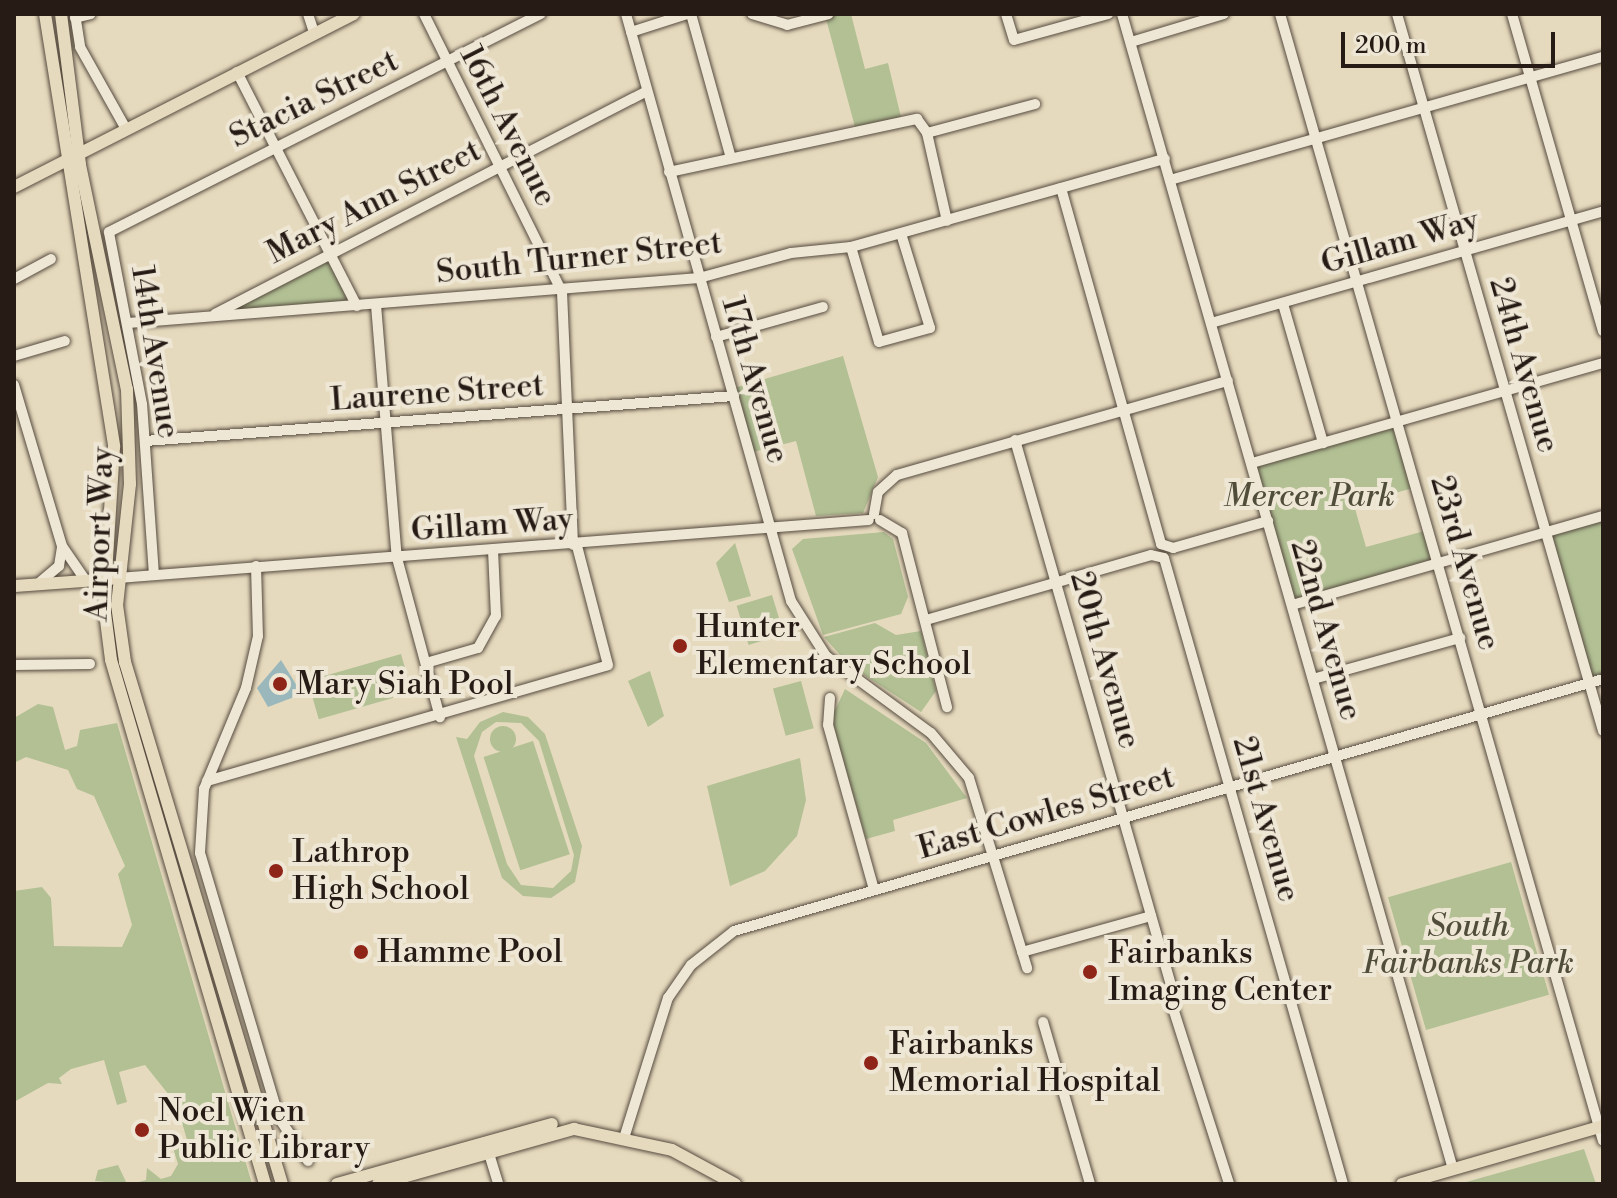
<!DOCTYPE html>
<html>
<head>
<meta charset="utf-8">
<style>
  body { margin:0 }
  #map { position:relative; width:1617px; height:1198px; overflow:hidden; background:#e6dabe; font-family:"Libre Bodoni",serif }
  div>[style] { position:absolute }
  .green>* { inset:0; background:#b2c094; transform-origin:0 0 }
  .round { border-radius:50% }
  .water>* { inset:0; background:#9ab8bc }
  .roads { filter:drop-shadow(0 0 2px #564b3f) drop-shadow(0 0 2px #564b3f) }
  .minor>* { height:10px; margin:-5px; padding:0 5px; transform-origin:5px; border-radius:5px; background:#efe7d5 }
  .major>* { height:12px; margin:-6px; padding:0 6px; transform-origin:6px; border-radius:6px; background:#e6dabe }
  .dots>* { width:22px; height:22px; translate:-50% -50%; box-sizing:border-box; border:4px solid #efe7d5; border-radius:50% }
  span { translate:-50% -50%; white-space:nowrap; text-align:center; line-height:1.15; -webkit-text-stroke:8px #efe7d5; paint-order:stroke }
  .street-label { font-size:32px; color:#261b15 }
  .park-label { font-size:32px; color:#504d3b; font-style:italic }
  .poi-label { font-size:32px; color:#261b15 }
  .left { translate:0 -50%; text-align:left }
  .frame { position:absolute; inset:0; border:16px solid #261b15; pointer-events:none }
  .scale { position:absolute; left:1341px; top:32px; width:214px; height:36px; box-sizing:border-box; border:4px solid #261b15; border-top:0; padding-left:10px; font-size:24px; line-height:28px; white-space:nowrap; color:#261b15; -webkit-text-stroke:6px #efe7d5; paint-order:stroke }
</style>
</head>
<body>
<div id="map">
  <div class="green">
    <div style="clip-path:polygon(851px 14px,865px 69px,888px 63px,901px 117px,855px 127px,825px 15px)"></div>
    <div style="clip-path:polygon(331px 254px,357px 306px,211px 316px)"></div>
    <div style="clip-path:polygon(843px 356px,878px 477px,863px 513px,816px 516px,796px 441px,749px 453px,731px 389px)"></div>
    <div style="clip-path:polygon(1397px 421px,1416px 487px,1354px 505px,1366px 547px,1428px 530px,1437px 562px,1292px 605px,1252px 463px)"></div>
    <div style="clip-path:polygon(1603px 516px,1603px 679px,1589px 683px,1546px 532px)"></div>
    <div style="clip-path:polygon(884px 532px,893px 539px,908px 597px,901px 614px,823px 635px,792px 549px,803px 539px)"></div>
    <div style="clip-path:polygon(735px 543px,751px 596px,729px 602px,716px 563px)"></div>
    <div style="left:772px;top:595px;width:41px;height:37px;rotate:73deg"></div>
    <div style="clip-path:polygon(875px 623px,896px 635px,921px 631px,936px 691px,921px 712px,849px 665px,824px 637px)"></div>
    <div style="left:401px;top:654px;width:40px;height:97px;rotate:74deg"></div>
    <div style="clip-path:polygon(650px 671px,664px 716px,648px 727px,628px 681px)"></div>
    <div style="left:801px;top:681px;width:49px;height:29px;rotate:75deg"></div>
    <div style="clip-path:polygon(845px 689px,926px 743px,967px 798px,893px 820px,895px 831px,866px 839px,831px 719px)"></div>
    <div style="clip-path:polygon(38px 704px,53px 707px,65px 750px,77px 746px,80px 730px,117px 723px,252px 1184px,132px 1184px,146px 1180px,147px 1168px,161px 1179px,171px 1176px,178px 1164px,172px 1145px,187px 1140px,177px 1105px,145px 1065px,119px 1072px,127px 1102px,117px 1105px,104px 1060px,71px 1069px,59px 1078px,62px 1084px,48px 1083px,14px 1102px,14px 891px,42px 887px,51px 898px,54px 946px,122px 947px,132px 925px,118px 874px,125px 866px,94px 796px,77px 789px,68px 770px,26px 757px,14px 763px,14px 718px)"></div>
    <div style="clip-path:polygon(evenodd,503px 712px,528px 717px,545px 734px,582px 846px,575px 882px,551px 898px,523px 896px,502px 878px,456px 737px,467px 739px,480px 722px,503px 712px,496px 722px,521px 723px,539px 741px,574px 855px,571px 871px,553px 888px,521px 885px,507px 864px,474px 756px,482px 732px,496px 722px)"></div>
    <div class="round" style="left:490px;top:726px;width:26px;height:26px"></div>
    <div style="left:533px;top:741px;width:119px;height:52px;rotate:72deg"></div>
    <div style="clip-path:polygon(800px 758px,806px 800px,797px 836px,765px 871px,730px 886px,707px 786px)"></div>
    <div style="left:1511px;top:862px;width:138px;height:128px;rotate:74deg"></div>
    <div style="clip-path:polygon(1584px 1149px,1596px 1184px,1459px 1184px)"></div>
    <div style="clip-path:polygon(118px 1165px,127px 1184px,95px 1181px,98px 1170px)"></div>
  </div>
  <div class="water">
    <div style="clip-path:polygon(281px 660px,302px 694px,268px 707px,257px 688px)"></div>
  </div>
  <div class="roads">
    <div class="minor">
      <div style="left:75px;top:14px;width:33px;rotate:81deg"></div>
      <div style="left:80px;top:47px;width:94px;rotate:60.7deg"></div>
      <div style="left:308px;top:14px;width:20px;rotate:72deg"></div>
      <div style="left:424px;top:14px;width:310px;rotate:63.6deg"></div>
      <div style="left:562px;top:292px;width:253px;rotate:87.5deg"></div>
      <div style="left:626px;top:14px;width:610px;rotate:74.3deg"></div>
      <div style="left:791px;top:601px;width:65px;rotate:57.5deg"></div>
      <div style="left:826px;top:656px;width:130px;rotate:36.3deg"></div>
      <div style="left:931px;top:733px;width:59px;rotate:49.8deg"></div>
      <div style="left:969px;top:778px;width:199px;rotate:73deg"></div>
      <div style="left:691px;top:14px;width:146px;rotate:74.5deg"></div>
      <div style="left:752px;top:14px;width:37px;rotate:17deg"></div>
      <div style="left:787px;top:25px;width:43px;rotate:-14.7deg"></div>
      <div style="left:1006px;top:14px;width:27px;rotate:73deg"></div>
      <div style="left:1014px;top:40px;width:98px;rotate:-15.5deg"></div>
      <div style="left:1122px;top:14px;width:1201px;rotate:74.01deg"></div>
      <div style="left:1280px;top:14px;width:1172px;rotate:74.01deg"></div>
      <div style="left:1397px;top:14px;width:746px;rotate:73.97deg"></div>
      <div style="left:1512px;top:14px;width:330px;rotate:74deg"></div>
      <div style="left:75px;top:18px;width:16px;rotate:-14deg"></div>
      <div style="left:631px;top:32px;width:59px;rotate:-17.8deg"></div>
      <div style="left:1131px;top:42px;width:97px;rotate:-16.8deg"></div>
      <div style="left:237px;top:72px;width:263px;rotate:62.9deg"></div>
      <div style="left:927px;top:133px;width:112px;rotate:-15deg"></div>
      <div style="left:669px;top:172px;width:254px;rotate:-12.1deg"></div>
      <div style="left:917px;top:119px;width:17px;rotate:54deg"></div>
      <div style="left:927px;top:133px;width:90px;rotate:77.2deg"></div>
      <div style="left:1170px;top:180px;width:450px;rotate:-15.9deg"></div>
      <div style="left:1061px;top:188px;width:370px;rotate:74.3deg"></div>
      <div style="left:1161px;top:544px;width:13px;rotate:18deg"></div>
      <div style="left:1173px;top:548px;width:99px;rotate:-15.9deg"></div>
      <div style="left:851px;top:247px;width:99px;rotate:73.6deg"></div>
      <div style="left:879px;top:342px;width:53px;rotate:-15.4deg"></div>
      <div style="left:930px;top:328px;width:98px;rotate:-107.1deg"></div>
      <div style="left:14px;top:279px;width:42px;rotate:-28.4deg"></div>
      <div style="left:1283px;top:304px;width:145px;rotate:73.9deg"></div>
      <div style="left:376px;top:305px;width:254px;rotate:85.3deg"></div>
      <div style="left:397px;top:558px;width:165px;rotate:74.9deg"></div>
      <div style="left:215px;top:314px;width:486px;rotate:-27.3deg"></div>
      <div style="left:128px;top:323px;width:573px;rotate:-4.51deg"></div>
      <div style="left:699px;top:278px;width:95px;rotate:-15.2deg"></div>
      <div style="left:791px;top:253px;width:60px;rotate:-5.7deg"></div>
      <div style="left:851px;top:247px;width:326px;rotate:-15.7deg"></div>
      <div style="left:1211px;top:323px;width:408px;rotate:-15.9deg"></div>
      <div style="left:716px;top:337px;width:111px;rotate:-15.7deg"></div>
      <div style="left:14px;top:356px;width:53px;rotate:-16.4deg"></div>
      <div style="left:14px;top:385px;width:168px;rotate:73.4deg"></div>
      <div style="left:62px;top:546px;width:42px;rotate:55.6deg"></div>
      <div style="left:1015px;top:440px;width:567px;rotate:74.03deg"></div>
      <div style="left:145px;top:441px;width:591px;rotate:-4.37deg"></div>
      <div style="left:1252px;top:463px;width:365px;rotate:-15.9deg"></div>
      <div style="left:874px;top:514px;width:22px;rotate:-80deg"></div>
      <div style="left:878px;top:492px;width:25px;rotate:-42deg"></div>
      <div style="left:897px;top:475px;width:344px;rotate:-15.9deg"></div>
      <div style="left:880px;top:520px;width:26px;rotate:31deg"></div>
      <div style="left:902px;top:533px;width:180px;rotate:75.5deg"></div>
      <div style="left:256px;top:566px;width:70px;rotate:88.4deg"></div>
      <div style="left:258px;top:636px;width:53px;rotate:103deg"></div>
      <div style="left:246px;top:688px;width:109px;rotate:112.6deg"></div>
      <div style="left:204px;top:789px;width:64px;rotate:93.6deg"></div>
      <div style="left:200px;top:853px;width:277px;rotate:73.4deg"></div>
      <div style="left:279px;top:1118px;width:52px;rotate:56deg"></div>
      <div style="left:154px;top:575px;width:171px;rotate:-94deg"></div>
      <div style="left:142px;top:404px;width:175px;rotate:-100.9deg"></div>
      <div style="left:109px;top:232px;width:484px;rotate:-26.8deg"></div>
      <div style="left:118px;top:578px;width:753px;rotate:-4.42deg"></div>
      <div style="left:40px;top:582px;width:25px;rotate:-40deg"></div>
      <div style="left:59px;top:566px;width:18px;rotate:-81deg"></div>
      <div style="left:1292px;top:605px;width:323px;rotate:-16deg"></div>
      <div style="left:926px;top:620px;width:234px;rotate:-16.1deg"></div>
      <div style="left:1151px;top:555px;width:13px;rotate:13deg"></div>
      <div style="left:1164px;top:558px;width:651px;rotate:74.04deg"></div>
      <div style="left:426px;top:663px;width:54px;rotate:-16.1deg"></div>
      <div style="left:478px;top:648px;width:37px;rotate:-61deg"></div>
      <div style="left:496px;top:616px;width:65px;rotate:-92.6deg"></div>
      <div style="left:14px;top:665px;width:76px;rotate:-0.8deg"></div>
      <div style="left:1313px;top:679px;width:153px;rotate:-15.6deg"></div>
      <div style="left:830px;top:698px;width:27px;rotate:94deg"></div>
      <div style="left:828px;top:725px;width:171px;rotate:74.4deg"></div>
      <div style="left:207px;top:781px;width:417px;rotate:-16.1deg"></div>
      <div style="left:608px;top:665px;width:123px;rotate:-104.6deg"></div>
      <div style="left:1022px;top:952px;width:134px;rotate:-15.6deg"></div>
      <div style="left:1172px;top:1005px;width:188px;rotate:72.3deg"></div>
      <div style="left:1043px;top:1022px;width:169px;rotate:73.8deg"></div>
      <div style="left:625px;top:1135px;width:144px;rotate:-72.6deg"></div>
      <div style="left:668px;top:998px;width:40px;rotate:-55.1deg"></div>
      <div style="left:691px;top:965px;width:55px;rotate:-38.3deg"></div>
      <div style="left:734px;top:931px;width:905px;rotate:-16.17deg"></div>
      <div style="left:487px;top:1147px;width:39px;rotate:73deg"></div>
    </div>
    <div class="major">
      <div style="left:45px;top:14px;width:438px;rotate:80.9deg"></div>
      <div style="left:114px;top:447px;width:158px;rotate:93.6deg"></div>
      <div style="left:104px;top:605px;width:55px;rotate:82.7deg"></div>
      <div style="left:111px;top:660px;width:546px;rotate:73.62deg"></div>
      <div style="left:61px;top:14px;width:152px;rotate:82.8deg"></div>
      <div style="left:80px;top:165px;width:229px;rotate:78.2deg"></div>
      <div style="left:127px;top:389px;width:95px;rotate:88.2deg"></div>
      <div style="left:130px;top:484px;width:122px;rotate:96.1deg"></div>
      <div style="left:117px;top:605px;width:58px;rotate:82deg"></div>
      <div style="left:125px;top:662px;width:545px;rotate:73.26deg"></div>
      <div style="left:14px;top:187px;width:381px;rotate:-27deg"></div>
      <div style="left:14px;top:586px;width:97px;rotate:-4.1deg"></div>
      <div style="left:337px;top:1184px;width:223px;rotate:-15.6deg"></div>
      <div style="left:378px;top:1184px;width:204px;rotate:-15.7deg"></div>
      <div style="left:574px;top:1129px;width:100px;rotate:12.1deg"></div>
      <div style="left:672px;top:1150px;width:72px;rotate:28.4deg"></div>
      <div style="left:1402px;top:1184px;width:209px;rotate:-16.1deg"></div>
    </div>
  </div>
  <div class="dots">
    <div style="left:680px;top:646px;background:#8f2418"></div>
    <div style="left:280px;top:684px;background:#8f2418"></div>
    <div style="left:276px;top:871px;background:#8f2418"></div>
    <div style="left:361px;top:952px;background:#8f2418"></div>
    <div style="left:1090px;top:972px;background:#8f2418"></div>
    <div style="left:871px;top:1063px;background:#8f2418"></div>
    <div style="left:142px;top:1130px;background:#8f2418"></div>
  </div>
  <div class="street-label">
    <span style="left:314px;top:99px;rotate:-26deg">Stacia Street</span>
    <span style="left:508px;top:126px;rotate:63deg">16th Avenue</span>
    <span style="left:374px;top:202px;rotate:-27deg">Mary Ann Street</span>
    <span style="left:1400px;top:242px;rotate:-16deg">Gillam Way</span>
    <span style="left:579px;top:258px;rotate:-6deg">South Turner Street</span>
    <span style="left:155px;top:352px;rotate:81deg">14th Avenue</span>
    <span style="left:1524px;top:365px;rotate:74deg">24th Avenue</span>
    <span style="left:755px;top:380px;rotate:74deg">17th Avenue</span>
    <span style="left:437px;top:393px;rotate:-4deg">Laurene Street</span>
    <span style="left:492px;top:525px;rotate:-4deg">Gillam Way</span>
    <span style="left:100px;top:534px;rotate:-88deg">Airport Way</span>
    <span style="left:1465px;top:563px;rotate:74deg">23rd Avenue</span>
    <span style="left:1326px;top:630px;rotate:74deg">22nd Avenue</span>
    <span style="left:1105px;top:660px;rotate:74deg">20th Avenue</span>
    <span style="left:1046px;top:813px;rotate:-16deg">East Cowles Street</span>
    <span style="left:1266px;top:819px;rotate:74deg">21st Avenue</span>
  </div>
  <div class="park-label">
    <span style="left:1309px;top:496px">Mercer Park</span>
    <span style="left:1468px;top:945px">South<br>Fairbanks Park</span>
  </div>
  <div class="poi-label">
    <span class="left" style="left:696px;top:646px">Hunter<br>Elementary School</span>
    <span class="left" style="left:296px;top:684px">Mary Siah Pool</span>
    <span class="left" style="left:292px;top:871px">Lathrop<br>High School</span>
    <span class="left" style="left:377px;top:952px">Hamme Pool</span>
    <span class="left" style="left:1108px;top:972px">Fairbanks<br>Imaging Center</span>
    <span class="left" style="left:889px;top:1063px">Fairbanks<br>Memorial Hospital</span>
    <span class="left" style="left:158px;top:1130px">Noel Wien<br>Public Library</span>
  </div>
  <div class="frame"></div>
  <div class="scale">200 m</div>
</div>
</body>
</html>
